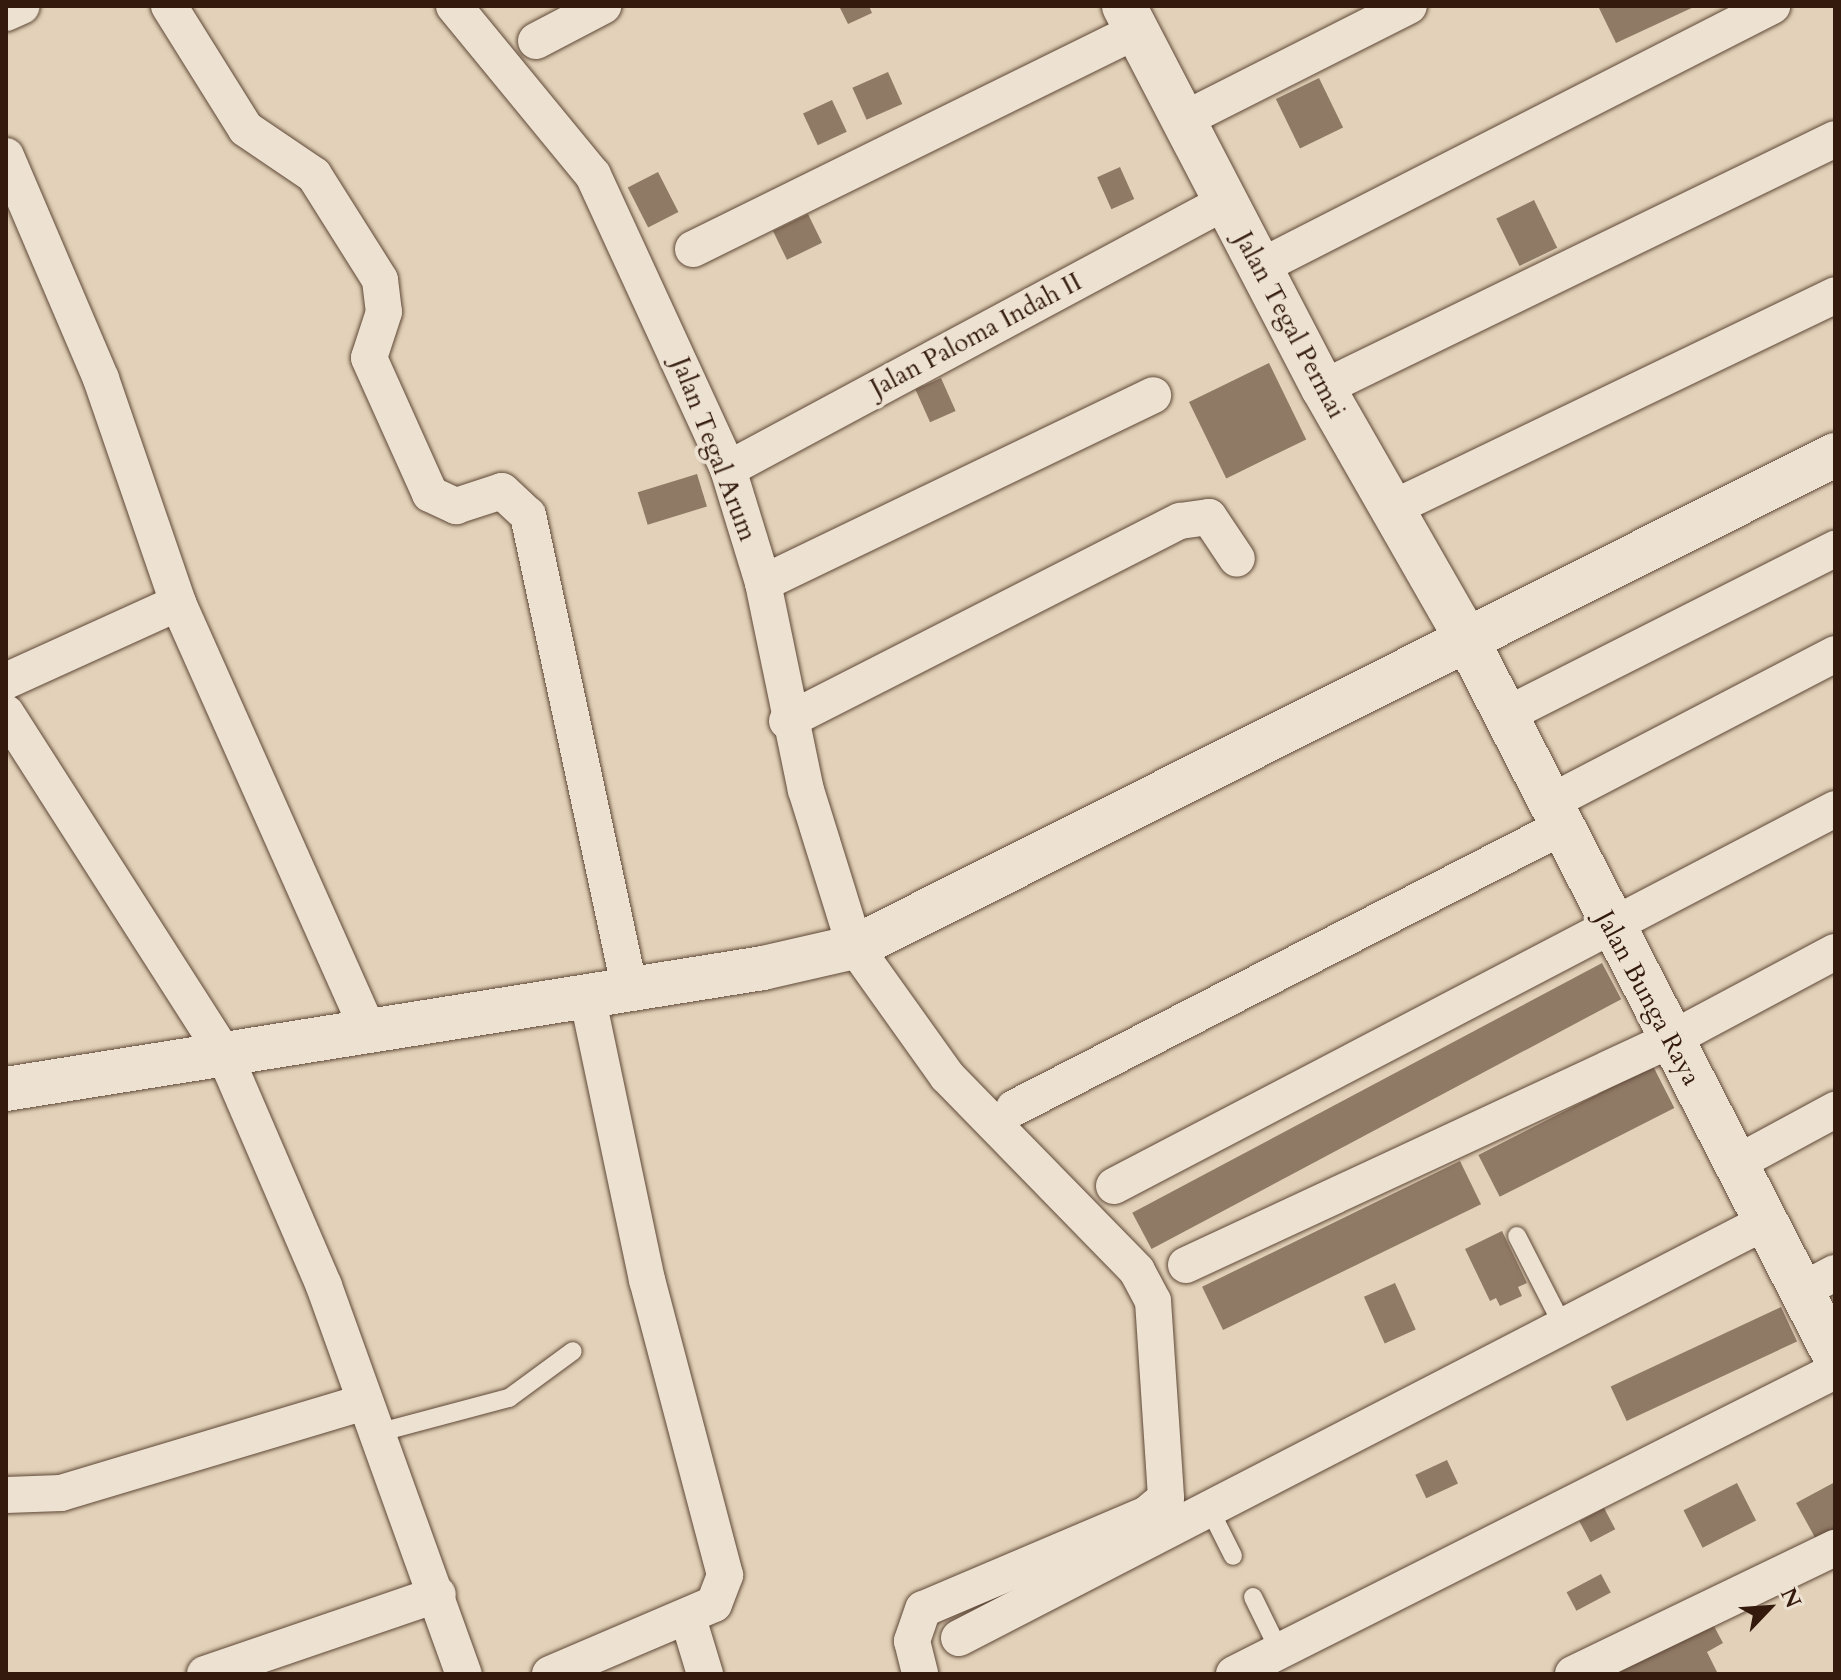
<!DOCTYPE html>
<html>
<head>
<meta charset="utf-8">
<style>
  body { margin:0 }
  #map { position:relative; width:1841px; height:1680px; overflow:hidden; background:#e3d2b9; font-family:Cardo,serif }
  div>[style] { position:absolute }
  .building>* { inset:0; background:#8f7a66; transform-origin:0 0 }
  .roads { filter:drop-shadow(0 0 2px #5f4837) drop-shadow(0 0 2px #5f4837) }
  .service>* { height:18px; margin:-9px; padding:0 9px; transform-origin:9px; border-radius:9px; background:#ede2d2 }
  .minor>* { height:36px; margin:-18px; padding:0 18px; transform-origin:18px; border-radius:18px; background:#ede2d2 }
  .tertiary>* { height:44px; margin:-22px; padding:0 22px; transform-origin:22px; border-radius:22px; background:#ede2d2 }
  .secondary>* { height:44px; margin:-22px; padding:0 22px; transform-origin:22px; border-radius:22px; background:#ede2d2 }
  span { translate:-50% -50%; white-space:nowrap; text-align:center; line-height:1.15; -webkit-text-stroke:8px #ede2d2; paint-order:stroke }
  .street-label { font-size:26px; color:#331a0c }
  .frame { position:absolute; inset:0; border:8px solid #331a0c; pointer-events:none }
  .north { position:absolute; left:1729px; top:1568px; width:80px; height:80px; -webkit-text-stroke:6px #ede2d2; paint-order:stroke; rotate:65deg; font-size:22px; font-weight:700; line-height:32px; text-align:center; color:#331a0c }
  .north::after { content:''; display:block; margin:auto; width:28px; height:36px; background:#331a0c; clip-path:polygon(50% 0,100% 100%,50% 72%,0 100%) }
</style>
</head>
<body>
<div id="map">
  <div class="building">
    <div style="clip-path:polygon(839px 6px,869px 6px,872px 13px,848px 24px)"></div>
    <div style="clip-path:polygon(1598px 6px,1696px 6px,1616px 43px)"></div>
    <div style="left:888px;top:72px;width:35px;height:39px;rotate:66deg"></div>
    <div style="left:1319px;top:78px;width:55px;height:48px;rotate:64deg"></div>
    <div style="left:832px;top:100px;width:35px;height:32px;rotate:65deg"></div>
    <div style="left:1120px;top:167px;width:35px;height:25px;rotate:66deg"></div>
    <div style="left:658px;top:172px;width:45px;height:34px;rotate:63deg"></div>
    <div style="left:1534px;top:200px;width:53px;height:42px;rotate:64deg"></div>
    <div style="left:808px;top:214px;width:32px;height:39px;rotate:64deg"></div>
    <div style="left:1269px;top:363px;width:85px;height:89px;rotate:64deg"></div>
    <div style="left:941px;top:378px;width:36px;height:28px;rotate:66deg"></div>
    <div style="left:697px;top:474px;width:34px;height:62px;rotate:73deg"></div>
    <div style="left:1602px;top:963px;width:41px;height:532px;rotate:62deg"></div>
    <div style="left:1653px;top:1066px;width:47px;height:196px;rotate:63deg"></div>
    <div style="left:1460px;top:1161px;width:48px;height:287px;rotate:64deg"></div>
    <div style="clip-path:polygon(1502px 1231px,1527px 1283px,1518px 1287px,1522px 1296px,1500px 1306px,1496px 1298px,1490px 1301px,1465px 1249px)"></div>
    <div style="left:1395px;top:1283px;width:51px;height:34px;rotate:66deg"></div>
    <div style="left:1781px;top:1307px;width:38px;height:188px;rotate:65deg"></div>
    <div style="left:1447px;top:1460px;width:26px;height:35px;rotate:65deg"></div>
    <div style="clip-path:polygon(1835px 1482px,1835px 1534px,1818px 1543px,1796px 1503px)"></div>
    <div style="left:1737px;top:1483px;width:42px;height:60px;rotate:63deg"></div>
    <div style="left:1604px;top:1508px;width:24px;height:28px;rotate:62deg"></div>
    <div style="left:1601px;top:1574px;width:21px;height:39px;rotate:62deg"></div>
    <div style="clip-path:polygon(1708px 1615px,1723px 1643px,1707px 1652px,1718px 1674px,1610px 1674px)"></div>
  </div>
  <div class="roads">
    <div class="service">
      <div style="left:1517px;top:1236px;width:103px;rotate:62.9deg"></div>
      <div style="left:377px;top:1433px;width:137px;rotate:-14.9deg"></div>
      <div style="left:509px;top:1398px;width:79px;rotate:-36.3deg"></div>
      <div style="left:1211px;top:1512px;width:49px;rotate:63.4deg"></div>
      <div style="left:1253px;top:1597px;width:59px;rotate:63.9deg"></div>
    </div>
    <div class="minor">
      <div style="left:169px;top:6px;width:145px;rotate:58deg"></div>
      <div style="left:246px;top:129px;width:82px;rotate:34.1deg"></div>
      <div style="left:314px;top:175px;width:124px;rotate:57.8deg"></div>
      <div style="left:380px;top:280px;width:32px;rotate:83deg"></div>
      <div style="left:384px;top:312px;width:48px;rotate:108.1deg"></div>
      <div style="left:369px;top:358px;width:149px;rotate:65.8deg"></div>
      <div style="left:430px;top:494px;width:29px;rotate:25deg"></div>
      <div style="left:456px;top:506px;width:48px;rotate:-18.1deg"></div>
      <div style="left:502px;top:491px;width:35px;rotate:43deg"></div>
      <div style="left:528px;top:515px;width:483px;rotate:77.9deg"></div>
      <div style="left:454px;top:6px;width:219px;rotate:50.6deg"></div>
      <div style="left:593px;top:175px;width:324px;rotate:65.3deg"></div>
      <div style="left:728px;top:469px;width:119px;rotate:72.9deg"></div>
      <div style="left:763px;top:583px;width:211px;rotate:78.3deg"></div>
      <div style="left:806px;top:790px;width:164px;rotate:72.7deg"></div>
      <div style="left:855px;top:947px;width:158px;rotate:54.5deg"></div>
      <div style="left:947px;top:1076px;width:272px;rotate:45.7deg"></div>
      <div style="left:1137px;top:1271px;width:34px;rotate:62deg"></div>
      <div style="left:1153px;top:1301px;width:197px;rotate:86.2deg"></div>
      <div style="left:1166px;top:1498px;width:25px;rotate:140deg"></div>
      <div style="left:1147px;top:1514px;width:243px;rotate:157deg"></div>
      <div style="left:923px;top:1609px;width:34px;rotate:109deg"></div>
      <div style="left:912px;top:1641px;width:34px;rotate:76deg"></div>
      <div style="left:6px;top:13px;width:17px;rotate:-24deg"></div>
      <div style="left:536px;top:41px;width:76px;rotate:-27.6deg"></div>
      <div style="left:1183px;top:120px;width:253px;rotate:-26.8deg"></div>
      <div style="left:6px;top:156px;width:242px;rotate:66.9deg"></div>
      <div style="left:101px;top:379px;width:237px;rotate:71deg"></div>
      <div style="left:178px;top:603px;width:464px;rotate:66deg"></div>
      <div style="left:693px;top:249px;width:494px;rotate:-26.2deg"></div>
      <div style="left:1260px;top:267px;width:575px;rotate:-27.01deg"></div>
      <div style="left:1323px;top:388px;width:569px;rotate:-25.93deg"></div>
      <div style="left:728px;top:469px;width:564px;rotate:-28.25deg"></div>
      <div style="left:1391px;top:509px;width:493px;rotate:-25.7deg"></div>
      <div style="left:763px;top:583px;width:433px;rotate:-25.7deg"></div>
      <div style="left:6px;top:681px;width:189px;rotate:-24.4deg"></div>
      <div style="left:6px;top:713px;width:407px;rotate:57.4deg"></div>
      <div style="left:225px;top:1056px;width:250px;rotate:66.7deg"></div>
      <div style="left:324px;top:1286px;width:412px;rotate:70.2deg"></div>
      <div style="left:1504px;top:716px;width:371px;rotate:-26.8deg"></div>
      <div style="left:787px;top:721px;width:441px;rotate:-27deg"></div>
      <div style="left:1180px;top:521px;width:29px;rotate:-8deg"></div>
      <div style="left:1209px;top:517px;width:50px;rotate:56.3deg"></div>
      <div style="left:1547px;top:804px;width:325px;rotate:-27.5deg"></div>
      <div style="left:1014px;top:1108px;width:614px;rotate:-27.15deg"></div>
      <div style="left:1735px;top:1164px;width:114px;rotate:-28.4deg"></div>
      <div style="left:1114px;top:1186px;width:814px;rotate:-27.6deg"></div>
      <div style="left:1186px;top:1265px;width:534px;rotate:-24.93deg"></div>
      <div style="left:1670px;top:1040px;width:187px;rotate:-28.1deg"></div>
      <div style="left:1801px;top:1291px;width:38px;rotate:-28deg"></div>
      <div style="left:6px;top:1495px;width:55px;rotate:-2.1deg"></div>
      <div style="left:61px;top:1493px;width:317px;rotate:-16.7deg"></div>
      <div style="left:688px;top:1618px;width:59px;rotate:73.1deg"></div>
      <div style="left:959px;top:1638px;width:907px;rotate:-27.3deg"></div>
      <div style="left:205px;top:1674px;width:246px;rotate:-18.9deg"></div>
      <div style="left:550px;top:1674px;width:178px;rotate:-23.1deg"></div>
      <div style="left:714px;top:1604px;width:31px;rotate:-69deg"></div>
      <div style="left:725px;top:1575px;width:305px;rotate:-104.8deg"></div>
      <div style="left:647px;top:1280px;width:291px;rotate:-101.9deg"></div>
      <div style="left:1234px;top:1674px;width:673px;rotate:-26.76deg"></div>
      <div style="left:1573px;top:1674px;width:291px;rotate:-25.7deg"></div>
    </div>
    <div class="tertiary">
      <div style="left:1124px;top:6px;width:431px;rotate:62.5deg"></div>
      <div style="left:1323px;top:388px;width:288px;rotate:60.2deg"></div>
      <div style="left:6px;top:1089px;width:767px;rotate:-9.08deg"></div>
      <div style="left:763px;top:968px;width:94px;rotate:-12.9deg"></div>
      <div style="left:855px;top:947px;width:1097px;rotate:-26.66deg"></div>
    </div>
    <div class="secondary">
      <div style="left:1466px;top:638px;width:807px;rotate:62.8deg"></div>
    </div>
  </div>
  <div class="street-label">
    <span style="left:1290px;top:325px;rotate:62deg">Jalan Tegal Permai</span>
    <span style="left:976px;top:335px;rotate:-28deg">Jalan Paloma Indah II</span>
    <span style="left:714px;top:449px;rotate:69deg">Jalan Tegal Arum</span>
    <span style="left:1648px;top:998px;rotate:62deg">Jalan Bunga Raya</span>
  </div>
  <div class="frame"></div>
  <div class="north">N</div>
</div>
</body>
</html>
